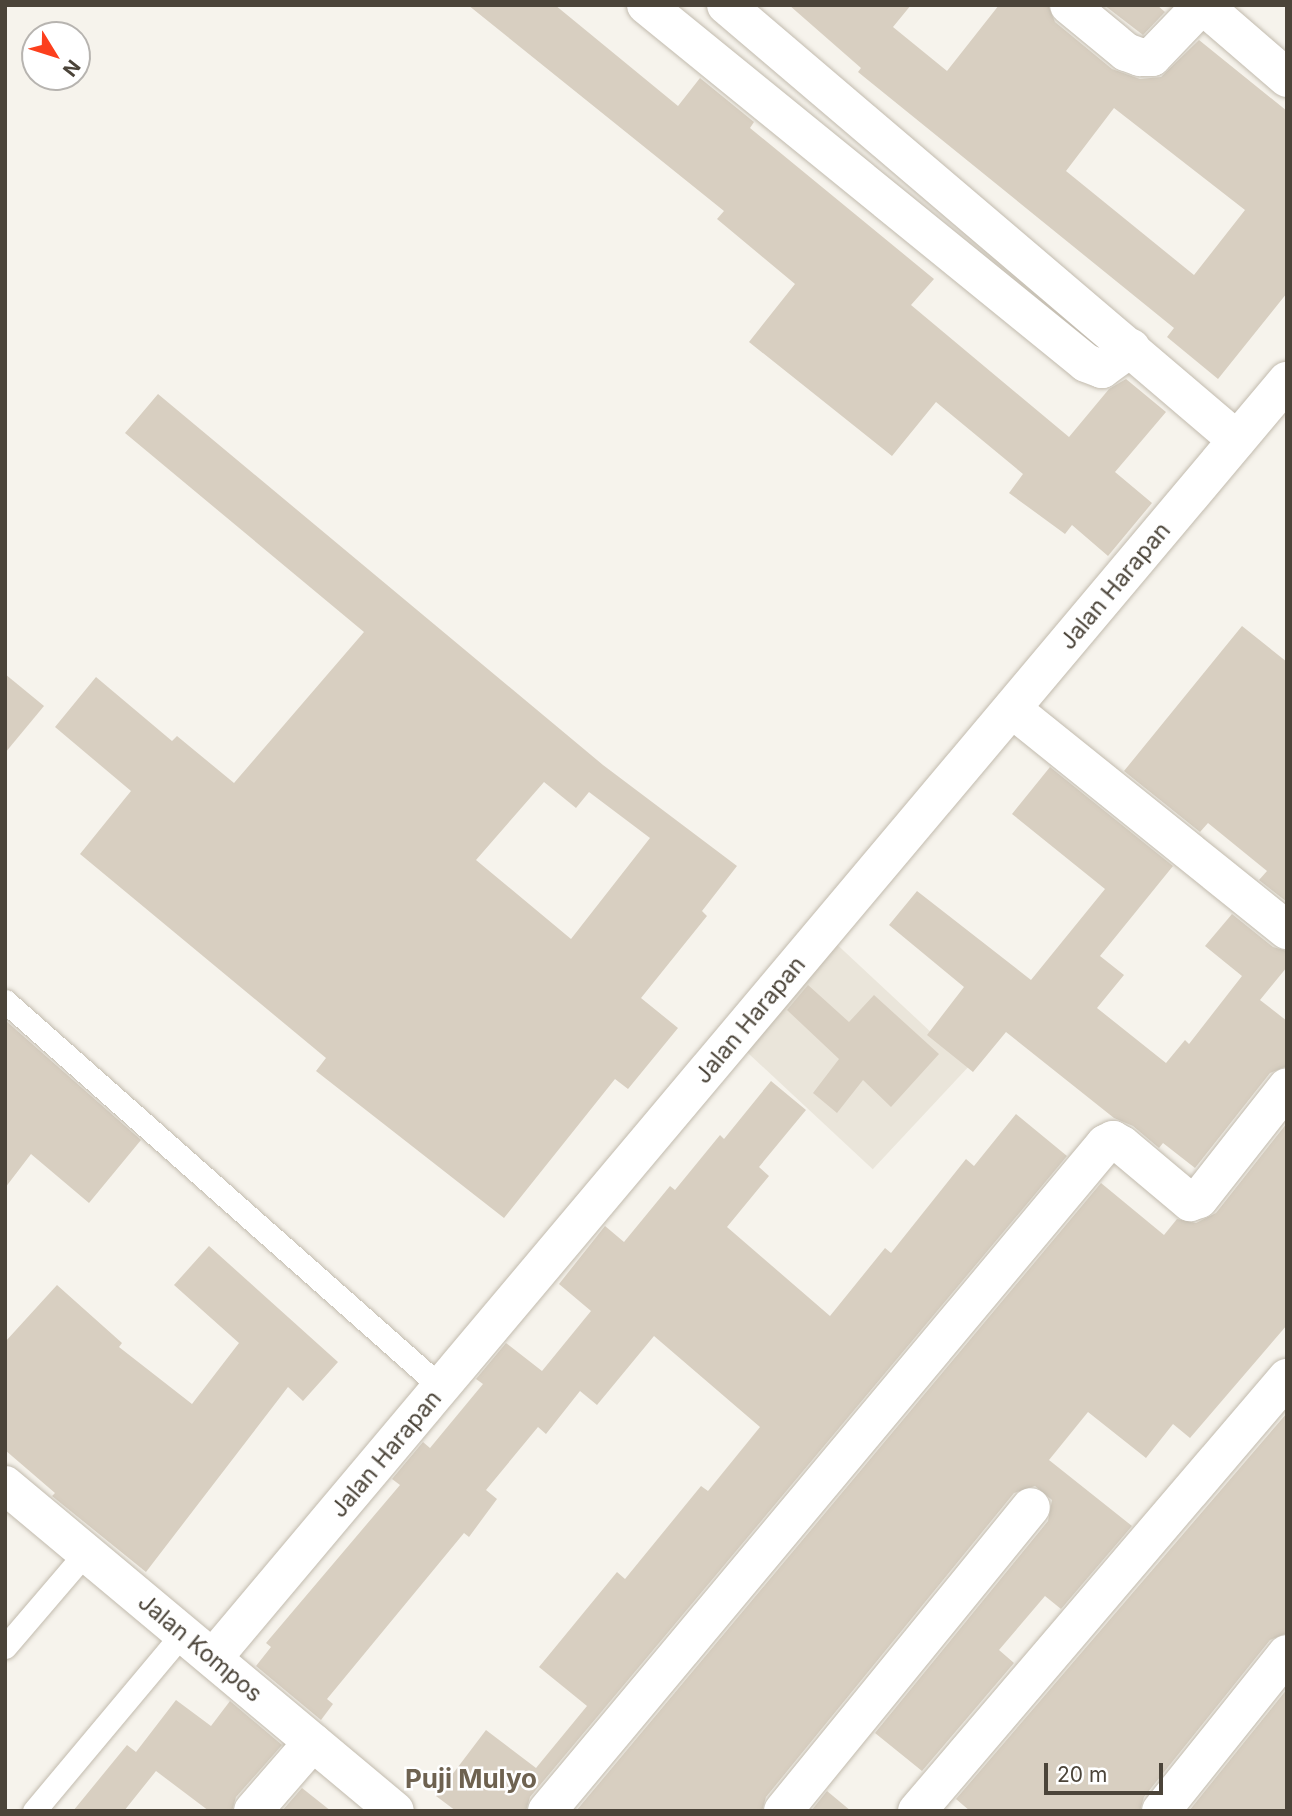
<!DOCTYPE html>
<html>
<head>
<meta charset="utf-8">
<style>
  body { margin:0 }
  #map { position:relative; width:1292px; height:1816px; overflow:hidden; background:#f6f3ec; font-family:Inter,sans-serif }
  div>[style] { position:absolute }
  .residential>* { inset:0; background:#eae5da; transform-origin:0 0 }
  .building>* { inset:0; background:#d8cfc1 }
  .roads { filter:drop-shadow(0 0 2px #c2bbae) drop-shadow(0 0 2px #c2bbae) }
  .lane>* { height:23px; margin:-11.5px; padding:0 11.5px; transform-origin:11.5px; border-radius:11.5px; background:#fff }
  .street>* { height:38px; margin:-19px; padding:0 19px; transform-origin:19px; border-radius:19px; background:#fff }
  span { translate:-50% -50%; white-space:nowrap; text-align:center; line-height:1.15; -webkit-text-stroke:5px #fff; paint-order:stroke }
  .street-label { font-size:23px; color:#4b4439 }
  .quarter-label { font-size:26px; color:#6e6250; font-weight:700 }
  .frame { position:absolute; inset:0; border:7px solid #4b4439; pointer-events:none }
  .north { position:absolute; left:21px; top:21px; width:70px; height:70px; box-sizing:border-box; background:#fff; border:2px solid #b7b4b0; border-radius:50%; rotate:128deg; font-size:19px; font-weight:700; line-height:28px; text-align:center; color:#4b4439 }
  .north::after { content:''; display:block; margin:auto; width:24px; height:32px; background:#fc3f1d; clip-path:polygon(50% 0,100% 100%,50% 72%,0 100%) }
  .scale { position:absolute; left:1044px; top:1763px; width:119px; height:32px; box-sizing:border-box; border:4px solid #4b4439; border-top:0; padding-left:9px; font-size:21px; line-height:24px; white-space:nowrap; color:#4b4439; -webkit-text-stroke:5px #fff; paint-order:stroke }
</style>
</head>
<body>
<div id="map">
  <div class="residential">
    <div style="left:830px;top:938px;width:189px;height:140px;rotate:43deg"></div>
  </div>
  <div class="building">
    <div style="clip-path:polygon(468px 5px,555px 5px,678px 106px,700px 78px,754px 122px,750px 128px,934px 279px,911px 305px,1069px 437px,1109px 389px,1126px 379px,1166px 412px,1115px 472px,1152px 503px,1108px 556px,1072px 525px,1065px 534px,1009px 493px,1023px 474px,936px 402px,892px 456px,749px 342px,795px 284px,717px 219px,724px 211px)"></div>
    <div style="clip-path:polygon(evenodd,789px 5px,911px 5px,893px 27px,947px 71px,999px 5px,1048px 5px,1055px 22px,1112px 69px,1140px 79px,1161px 77px,1199px 40px,1287px 111px,1287px 293px,1218px 379px,1167px 337px,1174px 328px,858px 72px,861px 68px,789px 5px,1114px 108px,1245px 210px,1194px 275px,1066px 171px,1114px 108px)"></div>
    <div style="clip-path:polygon(1104px 5px,1157px 5px,1165px 12px,1143px 35px)"></div>
    <div style="clip-path:polygon(evenodd,158px 394px,603px 765px,737px 866px,702px 911px,707px 916px,641px 998px,678px 1028px,628px 1089px,615px 1079px,504px 1218px,316px 1071px,326px 1058px,80px 854px,131px 791px,55px 727px,96px 677px,172px 741px,177px 736px,234px 783px,364px 632px,125px 433px,158px 394px,544px 782px,576px 808px,589px 792px,650px 838px,571px 939px,476px 860px,544px 782px)"></div>
    <div style="clip-path:polygon(1242px 626px,1287px 662px,1287px 902px,1259px 880px,1267px 871px,1208px 823px,1200px 832px,1124px 771px)"></div>
    <div style="clip-path:polygon(5px 674px,44px 706px,5px 753px)"></div>
    <div style="clip-path:polygon(1050px 767px,1173px 866px,1100px 956px,1124px 975px,1097px 1008px,1166px 1063px,1185px 1040px,1189px 1044px,1242px 976px,1205px 946px,1232px 914px,1273px 947px,1287px 951px,1287px 967px,1260px 1000px,1287px 1021px,1287px 1066px,1270px 1073px,1195px 1168px,1163px 1143px,1159px 1148px,1133px 1126px,1114px 1118px,1006px 1032px,973px 1072px,927px 1035px,964px 987px,889px 925px,917px 891px,1031px 980px,1105px 889px,1012px 814px)"></div>
    <div style="clip-path:polygon(808px 985px,849px 1022px,874px 995px,939px 1054px,891px 1107px,863px 1080px,837px 1113px,813px 1093px,839px 1059px,787px 1010px)"></div>
    <div style="clip-path:polygon(5px 1020px,141px 1140px,89px 1203px,31px 1154px,5px 1188px)"></div>
    <div style="clip-path:polygon(771px 1081px,806px 1110px,759px 1167px,769px 1176px,727px 1227px,830px 1316px,885px 1248px,891px 1253px,966px 1159px,974px 1166px,1016px 1114px,1067px 1156px,530px 1797px,526px 1811px,456px 1811px,436px 1796px,486px 1730px,536px 1768px,587px 1706px,539px 1667px,617px 1572px,625px 1579px,701px 1486px,708px 1491px,760px 1427px,654px 1336px,597px 1405px,580px 1391px,546px 1434px,538px 1427px,486px 1490px,497px 1499px,469px 1537px,464px 1533px,327px 1699px,333px 1704px,321px 1720px,256px 1666px,271px 1647px,266px 1643px,400px 1485px,392px 1479px,423px 1442px,430px 1448px,483px 1384px,476px 1379px,506px 1343px,542px 1371px,591px 1311px,559px 1284px,605px 1226px,624px 1242px,670px 1186px,675px 1190px,720px 1135px,724px 1139px)"></div>
    <div style="clip-path:polygon(1287px 1123px,1287px 1325px,1190px 1438px,1173px 1424px,1146px 1458px,1088px 1412px,1049px 1460px,1132px 1526px,1061px 1609px,1045px 1596px,999px 1650px,1014px 1663px,922px 1771px,875px 1733px,1048px 1521px,1052px 1500px,1035px 1486px,1014px 1493px,766px 1797px,762px 1811px,576px 1811px,1101px 1183px,1164px 1235px,1177px 1219px,1196px 1223px,1216px 1213px)"></div>
    <div style="clip-path:polygon(209px 1246px,338px 1362px,303px 1401px,288px 1387px,146px 1572px,52px 1496px,55px 1493px,5px 1450px,5px 1342px,57px 1285px,122px 1343px,119px 1347px,192px 1404px,239px 1343px,174px 1285px)"></div>
    <div style="clip-path:polygon(1287px 1413px,1287px 1633px,1270px 1640px,1144px 1797px,1140px 1811px,970px 1811px,956px 1799px)"></div>
    <div style="clip-path:polygon(1287px 1689px,1287px 1811px,1189px 1811px)"></div>
    <div style="clip-path:polygon(176px 1700px,211px 1726px,230px 1701px,282px 1745px,236px 1797px,232px 1811px,209px 1811px,156px 1771px,124px 1811px,73px 1811px,127px 1745px,136px 1752px)"></div>
    <div style="clip-path:polygon(302px 1788px,331px 1811px,282px 1811px)"></div>
    <div style="clip-path:polygon(827px 1791px,851px 1811px,811px 1811px)"></div>
  </div>
  <div class="roads">
    <div class="lane">
      <div style="left:5px;top:1001px;width:584px;rotate:41.53deg"></div>
      <div style="left:5px;top:1647px;width:125px;rotate:-49.5deg"></div>
      <div style="left:34px;top:1811px;width:232px;rotate:-50.1deg"></div>
    </div>
    <div class="street">
      <div style="left:646px;top:5px;width:567px;rotate:39.13deg"></div>
      <div style="left:1086px;top:363px;width:17px;rotate:21deg"></div>
      <div style="left:1102px;top:369px;width:36px;rotate:-36deg"></div>
      <div style="left:726px;top:5px;width:671px;rotate:40.41deg"></div>
      <div style="left:1069px;top:5px;width:74px;rotate:39.5deg"></div>
      <div style="left:1126px;top:52px;width:15px;rotate:20deg"></div>
      <div style="left:1140px;top:57px;width:12px"></div>
      <div style="left:1152px;top:57px;width:65px;rotate:-46.2deg"></div>
      <div style="left:1197px;top:10px;width:9px;rotate:-13deg"></div>
      <div style="left:1206px;top:8px;width:107px;rotate:40.8deg"></div>
      <div style="left:1012px;top:709px;width:353px;rotate:38.8deg"></div>
      <div style="left:5px;top:1485px;width:508px;rotate:39.89deg"></div>
      <div style="left:213px;top:1658px;width:1669px;rotate:-49.94deg"></div>
      <div style="left:253px;top:1811px;width:91px;rotate:-49deg"></div>
      <div style="left:547px;top:1811px;width:870px;rotate:-50.08deg"></div>
      <div style="left:1105px;top:1144px;width:9px;rotate:-27deg"></div>
      <div style="left:1113px;top:1140px;width:10px;rotate:29deg"></div>
      <div style="left:1122px;top:1145px;width:89px;rotate:40deg"></div>
      <div style="left:1190px;top:1202px;width:9px;rotate:-18deg"></div>
      <div style="left:1199px;top:1199px;width:142px;rotate:-51.8deg"></div>
      <div style="left:783px;top:1811px;width:392px;rotate:-50.8deg"></div>
      <div style="left:917px;top:1811px;width:570px;rotate:-49.49deg"></div>
      <div style="left:1161px;top:1811px;width:201px;rotate:-51.3deg"></div>
    </div>
  </div>
  <div class="street-label">
    <span style="left:1115px;top:586px;rotate:-50deg">Jalan Harapan</span>
    <span style="left:750px;top:1020px;rotate:-50deg">Jalan Harapan</span>
    <span style="left:386px;top:1454px;rotate:-50deg">Jalan Harapan</span>
    <span style="left:200px;top:1648px;rotate:40deg">Jalan Kompos</span>
  </div>
  <div class="quarter-label">
    <span style="left:471px;top:1779px">Puji Mulyo</span>
  </div>
  <div class="frame"></div>
  <div class="north">N</div>
  <div class="scale">20 m</div>
</div>
</body>
</html>
